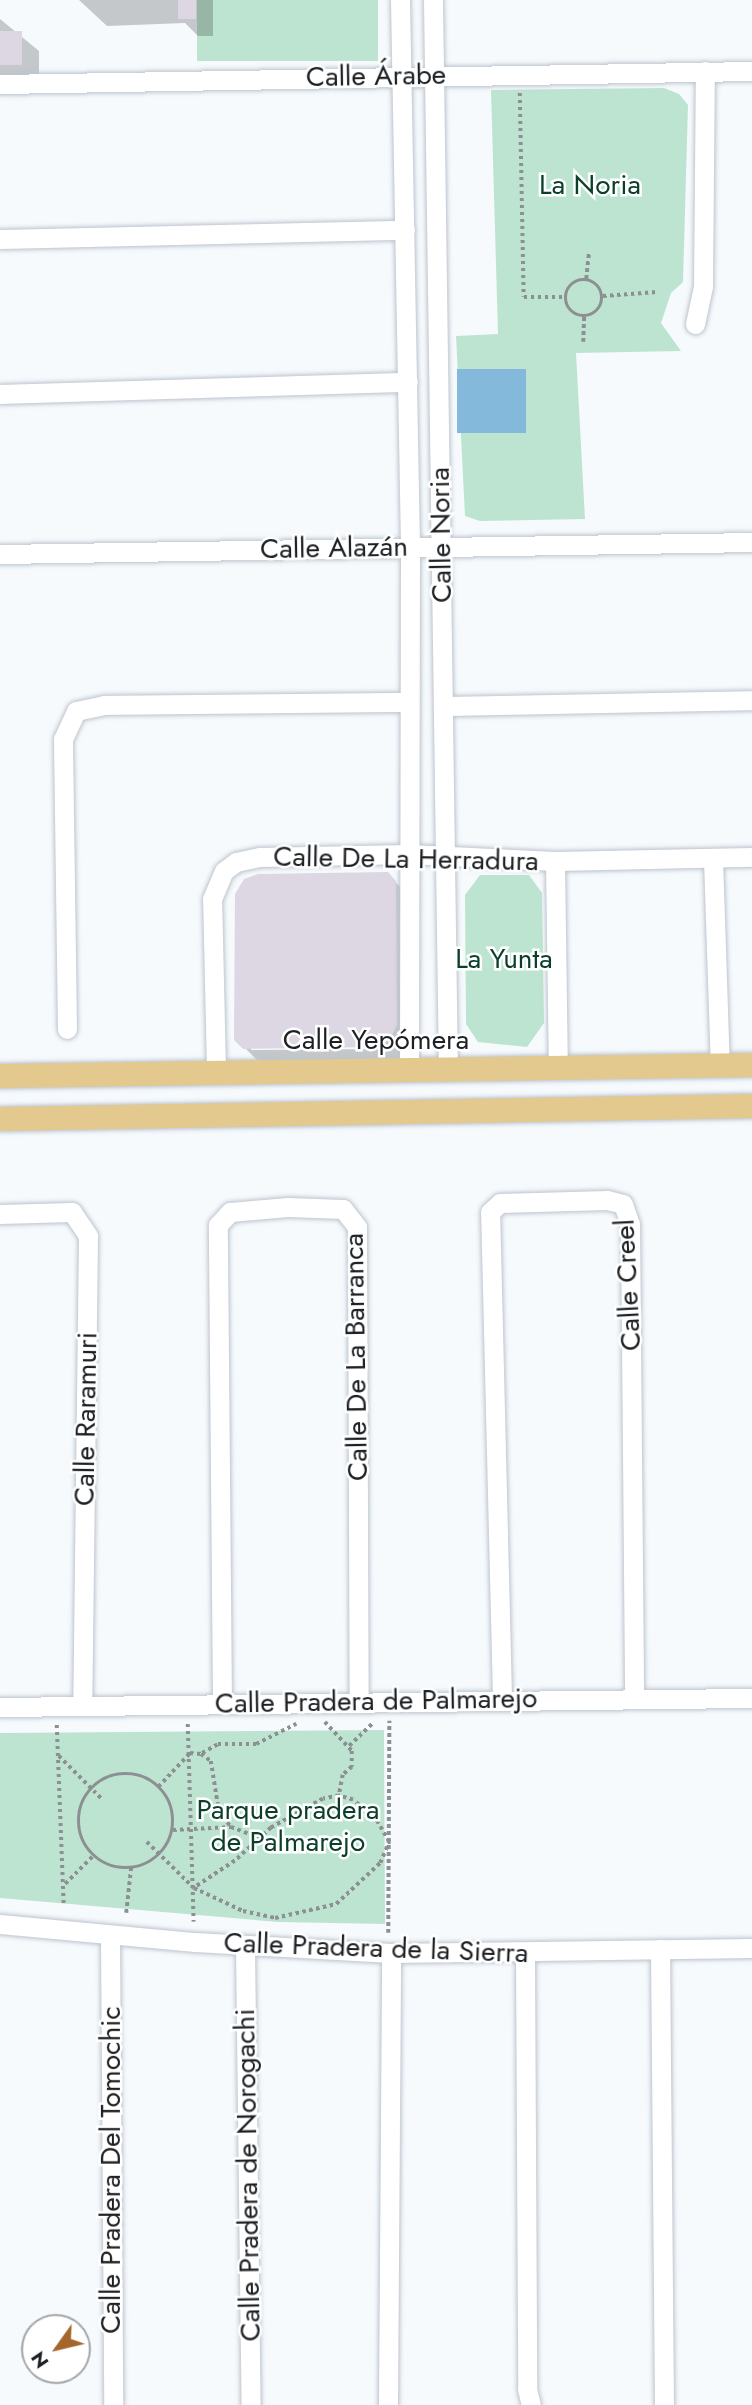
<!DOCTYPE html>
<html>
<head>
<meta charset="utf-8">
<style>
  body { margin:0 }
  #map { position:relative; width:752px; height:2405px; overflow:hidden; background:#f6fafd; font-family:Jost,sans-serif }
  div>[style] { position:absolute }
  .green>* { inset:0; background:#bde4d0; transform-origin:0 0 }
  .water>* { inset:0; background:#85b9dc; transform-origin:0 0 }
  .shadow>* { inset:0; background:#0003 }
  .building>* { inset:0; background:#dcd7e2; transform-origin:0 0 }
  .path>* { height:3.5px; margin-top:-1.75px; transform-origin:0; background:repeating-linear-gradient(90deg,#8d9093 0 3.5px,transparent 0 7px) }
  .path>.ring { margin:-1.75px; padding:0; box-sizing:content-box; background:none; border:3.5px solid #8d9093; border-radius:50% }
  .roads { filter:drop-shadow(0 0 2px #bdc4cd) drop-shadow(0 0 2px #bdc4cd) }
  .minor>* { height:19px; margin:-9.5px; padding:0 9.5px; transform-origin:9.5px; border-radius:9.5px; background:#fff }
  .major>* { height:24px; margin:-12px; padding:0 12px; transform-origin:12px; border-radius:12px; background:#e3c98d }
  span { translate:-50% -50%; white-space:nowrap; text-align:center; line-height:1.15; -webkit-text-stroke:5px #fff; paint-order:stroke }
  .street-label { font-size:28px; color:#1e2124 }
  .park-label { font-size:28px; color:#0b3e2b }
  .north { position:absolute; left:21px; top:2314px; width:70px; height:70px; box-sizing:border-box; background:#fff; border:2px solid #a5a6a7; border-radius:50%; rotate:236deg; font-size:19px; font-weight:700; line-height:28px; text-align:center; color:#1e2124 }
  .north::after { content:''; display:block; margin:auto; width:24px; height:32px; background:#a4662b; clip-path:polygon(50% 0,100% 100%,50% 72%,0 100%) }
</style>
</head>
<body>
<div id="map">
  <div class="green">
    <div style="left:197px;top:0;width:181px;height:61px"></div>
    <div style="clip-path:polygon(664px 88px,679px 94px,688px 105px,683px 282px,671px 293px,661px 323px,681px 351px,576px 353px,585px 519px,480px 521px,465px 516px,456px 336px,498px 334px,491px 90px)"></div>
    <div style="clip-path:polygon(480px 875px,529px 875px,542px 893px,544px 1023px,527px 1047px,478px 1042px,466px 1024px,465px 895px)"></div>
    <div style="clip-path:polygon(384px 1730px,385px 1924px,278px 1922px,0 1898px,0 1733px)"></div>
  </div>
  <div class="water">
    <div style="left:457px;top:369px;width:69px;height:64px"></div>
  </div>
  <div class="shadow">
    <div style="clip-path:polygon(79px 0,213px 0,213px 36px,198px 36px,185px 23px,107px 26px)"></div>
    <div style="clip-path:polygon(0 19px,39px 51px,39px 82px,0 81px)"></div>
    <div style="clip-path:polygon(evenodd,388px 874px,405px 892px,406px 1058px,392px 1063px,262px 1065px,236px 1039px,388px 874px,382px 1045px,382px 1049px,251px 1050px,251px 1047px,382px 1045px)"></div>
  </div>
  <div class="building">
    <div style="left:178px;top:0;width:18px;height:19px"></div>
    <div style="left:0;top:31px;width:22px;height:34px"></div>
    <div style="clip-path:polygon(388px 872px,396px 881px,397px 1009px,397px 1025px,389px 1041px,374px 1047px,243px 1049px,234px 1040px,235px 894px,244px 879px,258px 874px)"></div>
  </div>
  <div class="path">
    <div style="left:520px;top:93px;width:204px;rotate:88.9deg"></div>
    <div style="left:524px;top:297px;width:42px"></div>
    <div style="left:586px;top:279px;width:28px;rotate:-84deg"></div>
    <div class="ring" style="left:566px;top:280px;width:32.5px;height:32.5px"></div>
    <div style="left:603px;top:296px;width:54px;rotate:-4.2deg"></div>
    <div style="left:583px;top:342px;width:26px;rotate:-88deg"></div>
    <div style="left:325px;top:1722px;width:40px;rotate:47deg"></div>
    <div style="left:352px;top:1751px;width:16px;rotate:90deg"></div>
    <div style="left:352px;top:1767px;width:12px;rotate:138deg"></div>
    <div style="left:343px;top:1775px;width:21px;rotate:101deg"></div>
    <div style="left:188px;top:1724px;width:198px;rotate:88.3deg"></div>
    <div style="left:57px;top:1725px;width:182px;rotate:87.8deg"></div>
    <div style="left:349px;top:1746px;width:33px;rotate:-44deg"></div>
    <div style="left:202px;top:1753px;width:18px;rotate:-29deg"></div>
    <div style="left:218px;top:1744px;width:38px"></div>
    <div style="left:256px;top:1744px;width:45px;rotate:-26.6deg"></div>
    <div style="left:59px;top:1756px;width:61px;rotate:45deg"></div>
    <div class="ring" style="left:79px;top:1774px;width:90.5px;height:90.5px"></div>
    <div style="left:158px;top:1787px;width:47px;rotate:-46.7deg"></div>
    <div style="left:190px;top:1753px;width:11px;rotate:5deg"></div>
    <div style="left:201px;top:1754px;width:12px;rotate:35deg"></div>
    <div style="left:211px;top:1761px;width:51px;rotate:80.9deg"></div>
    <div style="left:219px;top:1811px;width:20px;rotate:53deg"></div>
    <div style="left:173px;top:1830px;width:58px;rotate:-3deg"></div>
    <div style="left:231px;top:1827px;width:30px;rotate:21deg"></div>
    <div style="left:147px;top:1842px;width:66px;rotate:44.4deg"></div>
    <div style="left:194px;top:1888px;width:54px;rotate:25.1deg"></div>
    <div style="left:243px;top:1911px;width:33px;rotate:12deg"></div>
    <div style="left:275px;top:1918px;width:63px;rotate:-12.9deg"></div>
    <div style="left:336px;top:1904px;width:60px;rotate:-43deg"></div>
    <div style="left:380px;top:1863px;width:23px;rotate:-67deg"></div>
    <div style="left:389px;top:1842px;width:28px;rotate:-120deg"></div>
    <div style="left:375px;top:1818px;width:28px;rotate:-141deg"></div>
    <div style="left:353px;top:1800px;width:15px;rotate:-164deg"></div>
    <div style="left:339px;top:1796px;width:16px;rotate:169deg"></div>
    <div style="left:323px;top:1799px;width:60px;rotate:150.9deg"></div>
    <div style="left:271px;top:1828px;width:49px;rotate:137.5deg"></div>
    <div style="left:235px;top:1861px;width:49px;rotate:146.6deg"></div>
    <div style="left:65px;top:1884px;width:41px;rotate:-45deg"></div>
    <div style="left:126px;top:1913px;width:46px;rotate:-83.8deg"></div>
    <div style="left:388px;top:1933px;width:212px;rotate:-89.7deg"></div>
  </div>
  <div class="roads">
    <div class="minor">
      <div style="left:400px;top:0;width:547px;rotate:88.95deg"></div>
      <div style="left:410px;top:547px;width:524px;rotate:90.11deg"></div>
      <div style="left:433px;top:0;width:1071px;rotate:89.2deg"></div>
      <div style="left:0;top:84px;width:752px;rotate:-0.99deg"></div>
      <div style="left:0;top:239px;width:405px;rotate:-1.3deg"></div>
      <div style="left:695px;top:324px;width:39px;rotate:-78deg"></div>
      <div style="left:703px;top:286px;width:215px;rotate:-89.5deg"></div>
      <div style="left:0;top:394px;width:408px;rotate:-1.7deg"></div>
      <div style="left:0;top:554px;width:752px;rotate:-0.91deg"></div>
      <div style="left:443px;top:706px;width:309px;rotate:-1.1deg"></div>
      <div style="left:713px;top:859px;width:206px;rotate:88.1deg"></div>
      <div style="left:555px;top:861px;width:206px;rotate:89.2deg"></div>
      <div style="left:67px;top:1029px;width:290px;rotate:-90.8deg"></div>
      <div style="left:63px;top:739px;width:31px;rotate:-65deg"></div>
      <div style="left:76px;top:711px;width:29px;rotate:-12deg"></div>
      <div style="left:104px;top:705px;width:305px;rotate:-0.6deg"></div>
      <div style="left:216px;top:1070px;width:171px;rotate:-91.3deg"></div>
      <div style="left:212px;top:899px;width:30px;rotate:-67deg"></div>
      <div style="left:224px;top:871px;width:15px;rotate:-37deg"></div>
      <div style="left:236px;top:862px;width:25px;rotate:-12deg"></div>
      <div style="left:260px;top:857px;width:148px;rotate:-1.2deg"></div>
      <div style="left:408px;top:854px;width:147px;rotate:2.7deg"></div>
      <div style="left:555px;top:861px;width:197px;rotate:-1.2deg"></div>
      <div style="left:0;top:1214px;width:72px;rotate:-1.6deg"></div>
      <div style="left:72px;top:1212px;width:29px;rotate:56deg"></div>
      <div style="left:88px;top:1236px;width:468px;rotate:90.7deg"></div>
      <div style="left:502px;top:1698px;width:486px;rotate:-91.4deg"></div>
      <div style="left:490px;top:1212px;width:13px;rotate:-42deg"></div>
      <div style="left:500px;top:1203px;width:107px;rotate:-1.6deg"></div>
      <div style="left:607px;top:1200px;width:16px;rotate:14deg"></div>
      <div style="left:623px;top:1204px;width:21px;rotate:71deg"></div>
      <div style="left:630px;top:1224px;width:472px;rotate:89.5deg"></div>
      <div style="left:222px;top:1703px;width:478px;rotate:-90.5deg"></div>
      <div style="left:218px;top:1225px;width:18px;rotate:-47deg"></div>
      <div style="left:230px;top:1212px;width:58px;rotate:-4.9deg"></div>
      <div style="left:288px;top:1207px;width:55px;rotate:2.1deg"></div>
      <div style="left:343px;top:1209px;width:23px;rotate:52deg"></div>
      <div style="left:357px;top:1227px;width:474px;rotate:89.8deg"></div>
      <div style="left:0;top:1707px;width:752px;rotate:-0.69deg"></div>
      <div style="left:0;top:1924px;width:196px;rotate:5.3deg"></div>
      <div style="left:195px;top:1942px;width:196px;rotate:3.2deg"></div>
      <div style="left:391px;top:1953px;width:361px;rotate:-0.8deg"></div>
      <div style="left:110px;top:1935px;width:470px;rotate:89.6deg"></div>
      <div style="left:245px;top:1946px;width:459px;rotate:89.3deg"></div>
      <div style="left:660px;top:1949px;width:456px;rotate:89.5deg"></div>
      <div style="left:525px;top:1954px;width:435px;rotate:89.7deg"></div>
      <div style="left:527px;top:2389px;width:16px;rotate:76deg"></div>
      <div style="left:388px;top:2405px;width:452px;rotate:-89.6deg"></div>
    </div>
    <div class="major">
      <div style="left:0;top:1076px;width:752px;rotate:-0.84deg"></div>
      <div style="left:0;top:1119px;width:752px;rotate:-0.99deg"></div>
    </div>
  </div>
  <div class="street-label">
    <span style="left:376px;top:76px;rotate:-1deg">Calle Árabe</span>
    <span style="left:441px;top:535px;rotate:-91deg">Calle Noria</span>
    <span style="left:334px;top:548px;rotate:-1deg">Calle Alazán</span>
    <span style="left:406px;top:859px;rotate:1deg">Calle De La Herradura</span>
    <span style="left:376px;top:1040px">Calle Yepómera</span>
    <span style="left:628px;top:1285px;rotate:-93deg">Calle Creel</span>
    <span style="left:356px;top:1357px;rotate:-91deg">Calle De La Barranca</span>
    <span style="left:86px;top:1419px;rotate:-89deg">Calle Raramuri</span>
    <span style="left:376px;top:1701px;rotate:-1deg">Calle Pradera de Palmarejo</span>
    <span style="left:376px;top:1948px;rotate:2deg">Calle Pradera de la Sierra</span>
    <span style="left:111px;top:2170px;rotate:-90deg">Calle Pradera Del Tomochic</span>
    <span style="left:248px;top:2175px;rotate:-91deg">Calle Pradera de Norogachi</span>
  </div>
  <div class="park-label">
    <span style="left:590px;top:185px">La Noria</span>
    <span style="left:504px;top:959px">La Yunta</span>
    <span style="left:288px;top:1826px">Parque pradera<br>de Palmarejo</span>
  </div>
  <div class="north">N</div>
</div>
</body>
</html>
